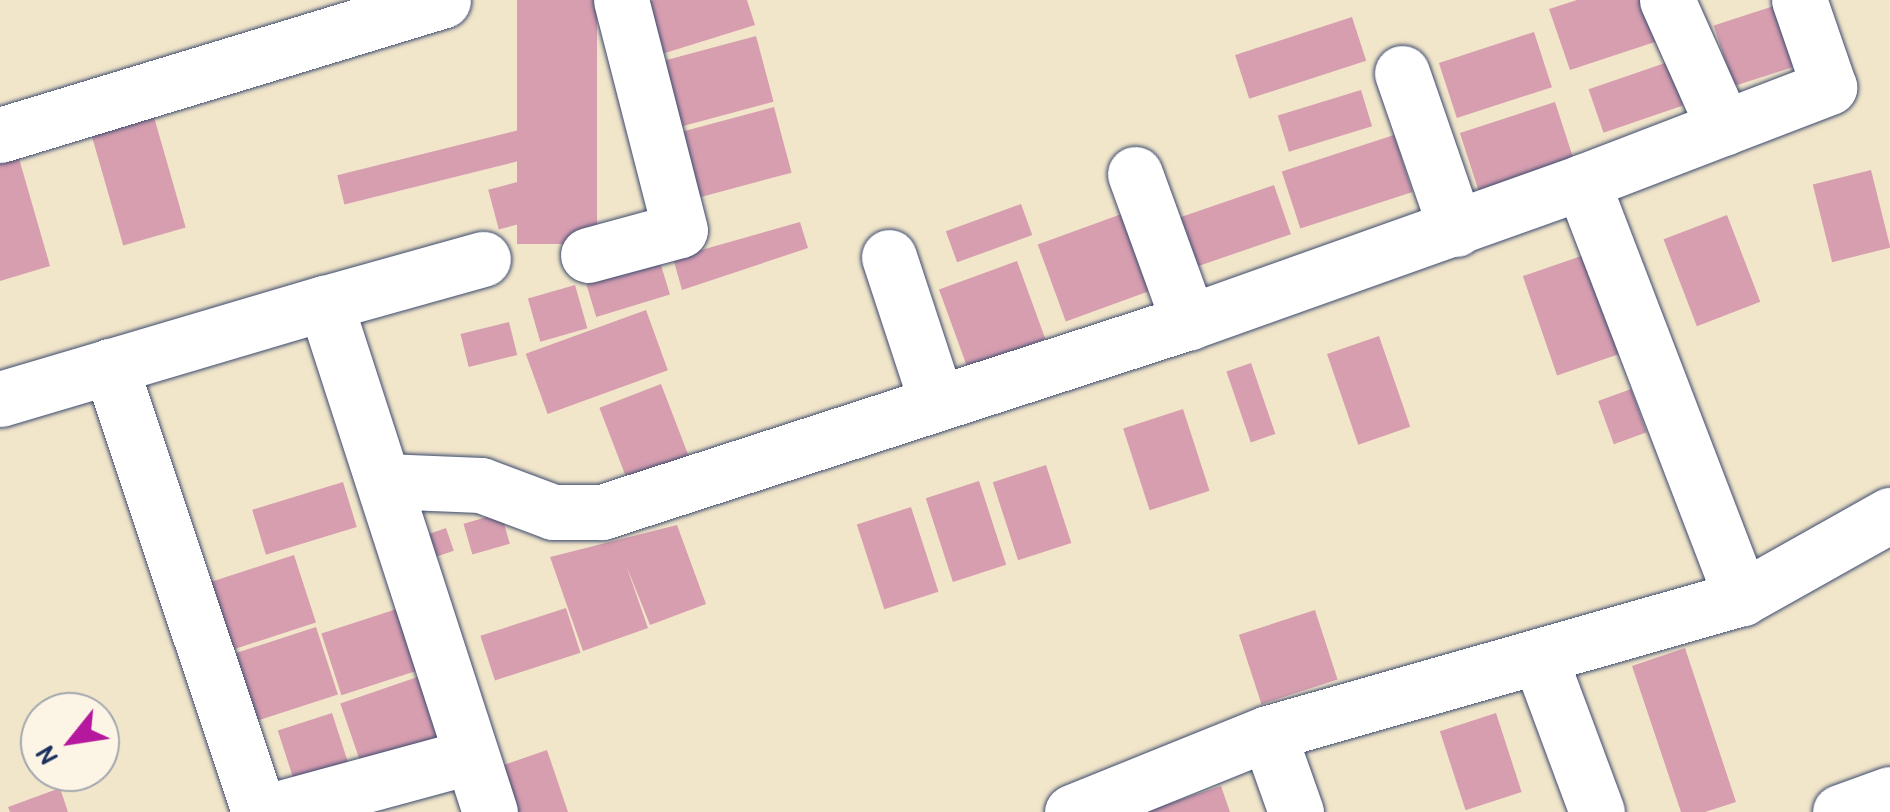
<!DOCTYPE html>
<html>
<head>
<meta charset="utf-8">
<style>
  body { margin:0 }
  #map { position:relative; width:1890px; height:812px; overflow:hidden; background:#f2e6ca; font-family:"Patrick Hand",sans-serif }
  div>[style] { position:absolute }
  .building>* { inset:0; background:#d79eb0; transform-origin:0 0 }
  .roads { filter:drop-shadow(0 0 2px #3b4a6e) drop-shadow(0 0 2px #3b4a6e) }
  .minor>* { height:55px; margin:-27.5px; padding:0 27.5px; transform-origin:27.5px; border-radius:27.5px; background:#fff }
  span { translate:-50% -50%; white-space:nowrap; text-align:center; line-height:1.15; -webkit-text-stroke:9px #fcf5e5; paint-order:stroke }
  .north { position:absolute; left:20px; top:692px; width:100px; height:100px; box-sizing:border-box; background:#fcf5e5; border:2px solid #a2a6af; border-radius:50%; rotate:240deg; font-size:28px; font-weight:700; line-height:40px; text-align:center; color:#1b2f5e }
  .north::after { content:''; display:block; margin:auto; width:35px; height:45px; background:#b5179e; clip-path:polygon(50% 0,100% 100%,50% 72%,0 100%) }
</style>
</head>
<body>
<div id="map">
  <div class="building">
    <div style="left:517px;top:0;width:80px;height:244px"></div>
    <div style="clip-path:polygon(654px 0,747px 0,755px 25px,649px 58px,633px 7px)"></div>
    <div style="clip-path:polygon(1577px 0,1648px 0,1661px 40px,1570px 70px,1549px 9px)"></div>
    <div style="left:1786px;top:2px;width:64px;height:76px;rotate:72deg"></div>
    <div style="left:1352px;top:17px;width:46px;height:123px;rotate:72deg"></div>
    <div style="left:1534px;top:32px;width:58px;height:100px;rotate:72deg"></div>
    <div style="left:756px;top:36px;width:68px;height:109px;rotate:75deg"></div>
    <div style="left:1668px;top:62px;width:46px;height:84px;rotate:71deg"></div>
    <div style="left:1361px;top:90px;width:38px;height:87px;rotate:73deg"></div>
    <div style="left:1555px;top:102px;width:65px;height:100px;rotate:72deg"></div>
    <div style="left:774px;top:107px;width:68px;height:110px;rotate:75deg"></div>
    <div style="left:154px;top:117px;width:115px;height:65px;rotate:74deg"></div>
    <div style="left:539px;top:125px;width:30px;height:208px;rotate:76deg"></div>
    <div style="left:1394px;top:135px;width:60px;height:118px;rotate:72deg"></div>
    <div style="clip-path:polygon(18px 155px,50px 266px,0 281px,0 160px)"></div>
    <div style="left:1871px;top:170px;width:80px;height:60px;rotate:76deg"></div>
    <div style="left:551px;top:173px;width:41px;height:65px;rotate:75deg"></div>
    <div style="left:1274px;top:185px;width:52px;height:103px;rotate:71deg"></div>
    <div style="left:1021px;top:204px;width:33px;height:80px;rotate:70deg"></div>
    <div style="left:1127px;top:212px;width:82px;height:95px;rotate:70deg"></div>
    <div style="left:1727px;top:215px;width:93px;height:68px;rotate:69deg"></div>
    <div style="clip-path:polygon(800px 222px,808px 248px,682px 290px,673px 258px)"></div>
    <div style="left:1590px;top:253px;width:105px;height:71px;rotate:71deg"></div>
    <div style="left:1017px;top:261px;width:83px;height:83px;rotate:70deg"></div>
    <div style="left:660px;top:262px;width:34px;height:77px;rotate:73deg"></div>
    <div style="left:575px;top:285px;width:45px;height:49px;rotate:74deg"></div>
    <div style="left:646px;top:310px;width:64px;height:128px;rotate:70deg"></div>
    <div style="left:509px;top:322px;width:34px;height:50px;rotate:76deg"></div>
    <div style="left:1379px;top:336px;width:96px;height:55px;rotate:71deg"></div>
    <div style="left:1251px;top:363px;width:75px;height:26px;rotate:71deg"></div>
    <div style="left:661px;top:384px;width:89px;height:66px;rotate:69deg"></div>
    <div style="left:1631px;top:389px;width:46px;height:35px;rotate:70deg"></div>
    <div style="left:1183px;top:409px;width:86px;height:63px;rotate:72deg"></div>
    <div style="left:1046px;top:465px;width:82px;height:56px;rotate:72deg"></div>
    <div style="left:979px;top:481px;width:88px;height:56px;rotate:72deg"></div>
    <div style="left:343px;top:482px;width:47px;height:95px;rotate:73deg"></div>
    <div style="left:911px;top:507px;width:89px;height:57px;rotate:72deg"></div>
    <div style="left:501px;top:513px;width:32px;height:39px;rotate:74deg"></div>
    <div style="clip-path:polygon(677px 525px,706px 604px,650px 625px,626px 565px,648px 628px,583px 651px,550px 557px)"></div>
    <div style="left:446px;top:528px;width:24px;height:32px;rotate:71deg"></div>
    <div style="left:294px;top:555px;width:71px;height:91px;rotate:72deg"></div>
    <div style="left:406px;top:606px;width:65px;height:89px;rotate:72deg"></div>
    <div style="left:566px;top:608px;width:47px;height:90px;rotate:72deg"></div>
    <div style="left:1315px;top:610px;width:73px;height:80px;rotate:72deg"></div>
    <div style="left:316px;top:627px;width:71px;height:107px;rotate:72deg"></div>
    <div style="clip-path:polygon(1685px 648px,1736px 802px,1705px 812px,1681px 812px,1632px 666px)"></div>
    <div style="left:432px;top:672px;width:68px;height:97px;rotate:71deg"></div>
    <div style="left:332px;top:713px;width:61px;height:57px;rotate:72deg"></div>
    <div style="left:1496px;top:713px;width:83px;height:59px;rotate:72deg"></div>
    <div style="clip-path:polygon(547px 750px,568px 812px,510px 812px,495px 768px)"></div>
    <div style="clip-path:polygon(1221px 786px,1230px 812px,1146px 812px,1146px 811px)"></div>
    <div style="clip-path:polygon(60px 788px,68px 812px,10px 812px,8px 807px)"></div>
  </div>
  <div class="roads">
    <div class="minor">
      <div style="left:1667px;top:0;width:140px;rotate:66deg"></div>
      <div style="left:1402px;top:73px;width:165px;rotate:70.9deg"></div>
      <div style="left:0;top:135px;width:463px;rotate:-16.9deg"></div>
      <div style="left:1135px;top:174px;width:158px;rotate:70deg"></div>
      <div style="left:1582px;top:182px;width:265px;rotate:-21deg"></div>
      <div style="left:1829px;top:87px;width:92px;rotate:-109deg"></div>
      <div style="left:588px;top:255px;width:95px;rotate:-15.2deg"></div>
      <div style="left:680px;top:230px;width:237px;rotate:-104.4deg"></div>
      <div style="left:889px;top:257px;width:154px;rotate:71.8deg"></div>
      <div style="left:325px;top:303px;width:164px;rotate:-15.6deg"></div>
      <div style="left:110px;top:366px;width:470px;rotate:71.5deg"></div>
      <div style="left:0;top:399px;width:339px;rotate:-16.5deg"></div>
      <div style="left:325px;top:303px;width:535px;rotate:72.04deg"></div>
      <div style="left:384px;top:481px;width:97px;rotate:2.4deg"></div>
      <div style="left:481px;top:485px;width:77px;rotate:20.6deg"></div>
      <div style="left:553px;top:512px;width:49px"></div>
      <div style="left:602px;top:512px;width:617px;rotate:-17.94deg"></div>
      <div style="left:1189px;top:322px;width:417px;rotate:-19.6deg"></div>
      <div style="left:1582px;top:182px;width:446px;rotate:69deg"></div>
      <div style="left:1539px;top:656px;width:166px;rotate:69.6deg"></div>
      <div style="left:1268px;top:733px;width:84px;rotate:70.5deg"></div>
      <div style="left:266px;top:812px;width:213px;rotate:-15.2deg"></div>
      <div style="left:1072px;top:812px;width:211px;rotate:-22deg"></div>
      <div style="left:1268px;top:733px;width:493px;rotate:-15.9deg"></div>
      <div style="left:1742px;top:598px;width:170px;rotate:-29.3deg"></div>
      <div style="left:1840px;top:812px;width:53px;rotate:-19.8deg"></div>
    </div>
  </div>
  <div class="north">N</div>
</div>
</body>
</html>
